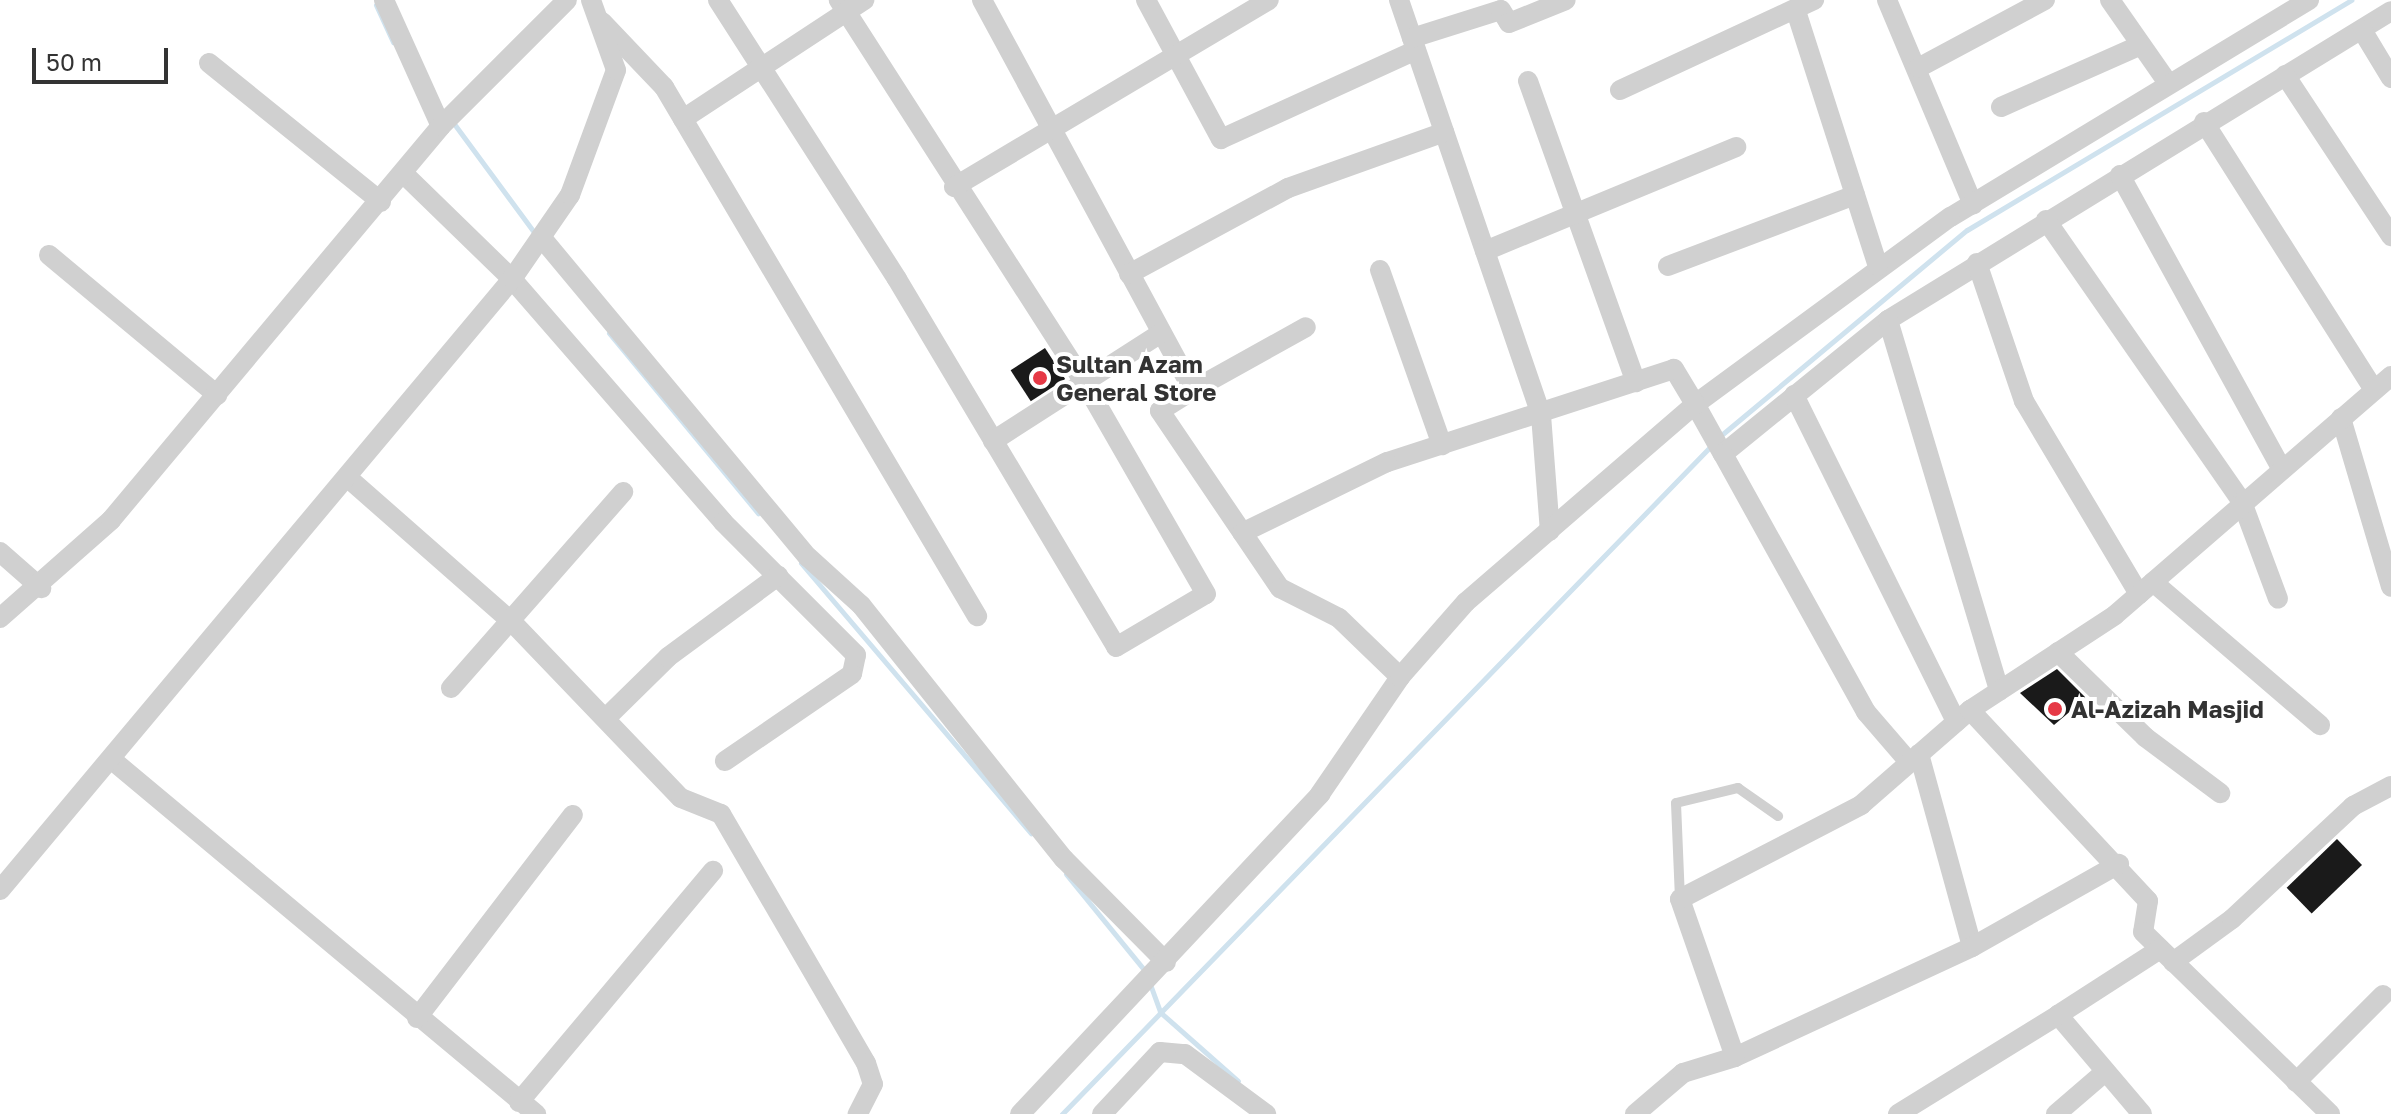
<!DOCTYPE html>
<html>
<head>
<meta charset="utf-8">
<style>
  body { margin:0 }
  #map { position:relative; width:2391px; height:1114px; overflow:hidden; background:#fff; font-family:"Golos Text",sans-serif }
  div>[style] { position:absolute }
  .stream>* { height:5px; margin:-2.5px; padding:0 2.5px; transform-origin:2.5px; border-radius:2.5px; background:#cfe2ee }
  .building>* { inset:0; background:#1a1a1a; transform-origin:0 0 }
  .lane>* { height:10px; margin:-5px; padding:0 5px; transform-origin:5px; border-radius:5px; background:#d0d0d0 }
  .street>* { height:20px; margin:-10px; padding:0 10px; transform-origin:10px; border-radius:10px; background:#d0d0d0 }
  .dots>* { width:22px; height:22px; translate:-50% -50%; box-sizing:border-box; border:4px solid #fff; border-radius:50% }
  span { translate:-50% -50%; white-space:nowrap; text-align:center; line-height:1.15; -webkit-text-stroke:8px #fff; paint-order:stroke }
  .poi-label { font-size:24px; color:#333; font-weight:700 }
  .left { translate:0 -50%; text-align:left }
  .scale { position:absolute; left:32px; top:48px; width:136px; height:36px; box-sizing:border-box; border:4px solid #333; border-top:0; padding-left:10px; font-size:24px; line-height:28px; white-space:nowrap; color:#333; -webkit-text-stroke:6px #fff; paint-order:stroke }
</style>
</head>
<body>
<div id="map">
  <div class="stream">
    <div style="left:376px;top:5px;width:41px;rotate:65.3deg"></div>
    <div style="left:452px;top:121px;width:142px;rotate:53.6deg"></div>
    <div style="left:609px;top:333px;width:234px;rotate:50.4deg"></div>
    <div style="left:1719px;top:437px;width:323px;rotate:-39.9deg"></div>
    <div style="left:1967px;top:230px;width:448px;rotate:-30.9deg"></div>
    <div style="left:801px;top:563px;width:355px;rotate:49.6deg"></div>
    <div style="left:1066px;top:874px;width:125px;rotate:50.8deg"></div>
    <div style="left:1150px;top:984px;width:30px;rotate:70deg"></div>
    <div style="left:1160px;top:1012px;width:104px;rotate:41.5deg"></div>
    <div style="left:1062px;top:1114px;width:933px;rotate:-45.83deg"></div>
  </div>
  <div class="building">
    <div style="left:1045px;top:348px;width:37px;height:41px;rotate:57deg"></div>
    <div style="clip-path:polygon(2057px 669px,2086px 698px,2054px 725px,2020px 693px)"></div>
    <div style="left:2337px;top:839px;width:36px;height:70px;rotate:46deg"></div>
  </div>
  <div class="lane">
    <div style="left:1680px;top:899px;width:96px;rotate:-92.4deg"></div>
    <div style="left:1676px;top:803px;width:64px;rotate:-13.6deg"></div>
    <div style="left:1738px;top:788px;width:49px;rotate:35deg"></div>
  </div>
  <div class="street">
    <div style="left:384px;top:0;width:138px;rotate:65.7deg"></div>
    <div style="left:718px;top:0;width:331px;rotate:57.3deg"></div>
    <div style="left:897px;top:279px;width:428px;rotate:59.2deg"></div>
    <div style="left:1116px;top:647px;width:104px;rotate:-30.5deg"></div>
    <div style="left:1206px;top:594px;width:245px;rotate:-119.9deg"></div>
    <div style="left:1084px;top:382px;width:454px;rotate:-122.7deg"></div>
    <div style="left:982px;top:0;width:443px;rotate:61.6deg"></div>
    <div style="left:1193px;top:390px;width:39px;rotate:148deg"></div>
    <div style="left:1160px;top:411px;width:214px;rotate:55.9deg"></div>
    <div style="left:1280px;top:588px;width:66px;rotate:27deg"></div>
    <div style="left:1339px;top:618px;width:85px;rotate:44deg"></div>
    <div style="left:1146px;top:0;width:158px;rotate:61.7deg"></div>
    <div style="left:1221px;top:139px;width:214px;rotate:-24.5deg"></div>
    <div style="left:1399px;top:0;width:439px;rotate:71.1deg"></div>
    <div style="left:1541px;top:415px;width:116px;rotate:85.6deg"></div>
    <div style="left:1887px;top:0;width:222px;rotate:67.2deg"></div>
    <div style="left:2110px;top:0;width:101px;rotate:55.1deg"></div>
    <div style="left:2309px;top:0;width:419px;rotate:148.8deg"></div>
    <div style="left:1950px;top:217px;width:316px;rotate:143.7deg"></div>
    <div style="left:1695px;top:404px;width:57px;rotate:60.8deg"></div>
    <div style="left:1723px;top:454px;width:213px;rotate:-39.1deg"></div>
    <div style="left:1888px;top:320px;width:590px;rotate:-31.56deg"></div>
    <div style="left:1796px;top:11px;width:268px;rotate:72.2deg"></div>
    <div style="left:602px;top:22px;width:90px;rotate:46.4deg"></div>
    <div style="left:664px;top:87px;width:615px;rotate:59.39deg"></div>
    <div style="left:2362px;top:30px;width:56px;rotate:58.9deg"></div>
    <div style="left:1412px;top:38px;width:93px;rotate:-17.5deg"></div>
    <div style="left:1501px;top:10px;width:15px;rotate:58deg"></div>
    <div style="left:1509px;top:23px;width:61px;rotate:-22deg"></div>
    <div style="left:209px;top:63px;width:221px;rotate:38.9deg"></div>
    <div style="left:1918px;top:68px;width:144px;rotate:-28.2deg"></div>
    <div style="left:2285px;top:75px;width:193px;rotate:56.6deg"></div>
    <div style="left:1528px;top:81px;width:320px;rotate:70.3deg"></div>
    <div style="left:1620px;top:90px;width:214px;rotate:-24.9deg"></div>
    <div style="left:2001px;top:107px;width:153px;rotate:-23.9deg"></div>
    <div style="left:683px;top:119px;width:217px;rotate:-33.3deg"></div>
    <div style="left:2204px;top:122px;width:317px;rotate:57.6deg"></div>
    <div style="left:405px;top:175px;width:149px;rotate:44.2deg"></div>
    <div style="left:512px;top:279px;width:322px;rotate:49deg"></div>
    <div style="left:723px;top:522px;width:188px;rotate:45deg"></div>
    <div style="left:856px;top:655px;width:19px;rotate:102deg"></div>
    <div style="left:852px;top:674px;width:154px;rotate:145.6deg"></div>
    <div style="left:2120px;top:175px;width:334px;rotate:61.2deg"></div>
    <div style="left:954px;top:187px;width:366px;rotate:-30.7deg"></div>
    <div style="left:2046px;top:220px;width:343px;rotate:55.2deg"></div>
    <div style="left:2242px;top:502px;width:103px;rotate:69.6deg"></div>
    <div style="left:541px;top:237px;width:417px;rotate:50.2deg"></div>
    <div style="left:808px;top:557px;width:72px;rotate:42.2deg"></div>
    <div style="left:861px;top:605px;width:325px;rotate:51.4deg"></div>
    <div style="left:1064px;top:859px;width:145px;rotate:45.3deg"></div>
    <div style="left:1485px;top:251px;width:272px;rotate:-22.5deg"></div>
    <div style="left:49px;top:255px;width:219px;rotate:39.8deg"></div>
    <div style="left:1977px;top:263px;width:146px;rotate:71.2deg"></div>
    <div style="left:2024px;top:401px;width:225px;rotate:59.2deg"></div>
    <div style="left:1668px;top:266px;width:200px;rotate:-20.8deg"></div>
    <div style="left:1380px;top:270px;width:186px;rotate:70.5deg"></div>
    <div style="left:1129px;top:274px;width:181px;rotate:-28.4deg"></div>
    <div style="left:1288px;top:188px;width:166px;rotate:-19.7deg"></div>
    <div style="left:1888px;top:320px;width:387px;rotate:73.3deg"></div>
    <div style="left:1193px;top:390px;width:129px;rotate:-29.1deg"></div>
    <div style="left:1794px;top:395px;width:365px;rotate:63.6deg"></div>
    <div style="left:2341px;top:418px;width:176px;rotate:73.5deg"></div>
    <div style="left:993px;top:441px;width:200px;rotate:-32.7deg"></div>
    <div style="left:1723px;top:454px;width:295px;rotate:61deg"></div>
    <div style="left:1866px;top:712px;width:67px;rotate:49.2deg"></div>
    <div style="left:347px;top:477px;width:218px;rotate:41.3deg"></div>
    <div style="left:511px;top:621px;width:245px;rotate:46.2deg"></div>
    <div style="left:681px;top:798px;width:43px;rotate:21.8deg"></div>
    <div style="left:721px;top:814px;width:288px;rotate:59.8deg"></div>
    <div style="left:866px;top:1063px;width:22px;rotate:72deg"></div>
    <div style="left:873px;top:1084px;width:34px;rotate:117deg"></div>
    <div style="left:0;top:552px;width:55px;rotate:41.3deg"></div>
    <div style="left:2153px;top:582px;width:220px;rotate:40.6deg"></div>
    <div style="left:0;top:618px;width:148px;rotate:-41.4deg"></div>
    <div style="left:111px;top:520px;width:514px;rotate:-50.05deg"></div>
    <div style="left:441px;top:126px;width:178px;rotate:-45deg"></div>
    <div style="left:2058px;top:652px;width:122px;rotate:44.3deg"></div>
    <div style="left:2145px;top:737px;width:94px;rotate:36.7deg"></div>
    <div style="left:451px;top:688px;width:261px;rotate:-48.7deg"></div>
    <div style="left:1970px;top:710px;width:261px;rotate:47deg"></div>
    <div style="left:2148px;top:901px;width:31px;rotate:99deg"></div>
    <div style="left:2143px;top:932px;width:261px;rotate:44.2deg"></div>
    <div style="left:606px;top:718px;width:87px;rotate:-44.5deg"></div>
    <div style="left:668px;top:657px;width:137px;rotate:-36.4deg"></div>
    <div style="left:1919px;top:754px;width:200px;rotate:74.6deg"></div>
    <div style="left:111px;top:759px;width:554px;rotate:39.87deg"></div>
    <div style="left:0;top:890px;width:797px;rotate:-50.04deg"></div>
    <div style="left:512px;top:279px;width:102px;rotate:-55.4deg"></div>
    <div style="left:570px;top:195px;width:133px;rotate:-69.8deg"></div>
    <div style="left:616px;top:70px;width:74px;rotate:-109.7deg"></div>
    <div style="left:2173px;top:962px;width:73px;rotate:-36.1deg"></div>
    <div style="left:2232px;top:919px;width:166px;rotate:-43deg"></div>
    <div style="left:2353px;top:806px;width:43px;rotate:-27.8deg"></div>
    <div style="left:417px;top:1018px;width:256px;rotate:-52.5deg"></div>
    <div style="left:1735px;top:1057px;width:261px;rotate:-24.9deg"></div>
    <div style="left:1972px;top:947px;width:169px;rotate:-29.5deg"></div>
    <div style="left:2296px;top:1082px;width:123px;rotate:-45deg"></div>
    <div style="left:519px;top:1102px;width:302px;rotate:-50deg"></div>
    <div style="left:1020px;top:1114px;width:439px;rotate:-46.8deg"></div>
    <div style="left:1320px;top:794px;width:142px;rotate:-55.6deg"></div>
    <div style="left:1400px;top:677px;width:100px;rotate:-48.7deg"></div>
    <div style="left:1466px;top:602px;width:303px;rotate:-40.8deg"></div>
    <div style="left:1695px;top:404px;width:41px;rotate:-121deg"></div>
    <div style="left:1674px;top:369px;width:302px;rotate:162deg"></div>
    <div style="left:1387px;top:462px;width:161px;rotate:153.9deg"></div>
    <div style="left:1102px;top:1114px;width:85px;rotate:-46.9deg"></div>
    <div style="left:1160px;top:1052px;width:25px;rotate:5deg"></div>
    <div style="left:1185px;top:1054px;width:101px;rotate:36.5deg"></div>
    <div style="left:1635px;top:1114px;width:63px;rotate:-40.5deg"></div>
    <div style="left:1683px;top:1073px;width:54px;rotate:-17.1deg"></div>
    <div style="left:1735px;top:1057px;width:167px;rotate:-109.2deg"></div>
    <div style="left:1680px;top:899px;width:204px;rotate:-27.4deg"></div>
    <div style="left:1861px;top:805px;width:145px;rotate:-41.1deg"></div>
    <div style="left:1970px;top:710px;width:173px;rotate:-33.2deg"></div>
    <div style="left:2115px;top:615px;width:365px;rotate:-40.9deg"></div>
    <div style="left:1898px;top:1114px;width:188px;rotate:-31.7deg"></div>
    <div style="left:2056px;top:1114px;width:65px;rotate:-40.6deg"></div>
    <div style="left:2142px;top:1114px;width:130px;rotate:-130.3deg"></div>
    <div style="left:2058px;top:1015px;width:121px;rotate:-32.9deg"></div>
  </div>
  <div class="dots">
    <div style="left:1040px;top:378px;background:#e63946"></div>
    <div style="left:2055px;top:709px;background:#e63946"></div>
  </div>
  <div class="poi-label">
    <span class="left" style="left:1056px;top:378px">Sultan Azam<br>General Store</span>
    <span class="left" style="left:2071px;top:709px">Al-Azizah Masjid</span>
  </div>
  <div class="scale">50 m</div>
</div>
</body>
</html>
